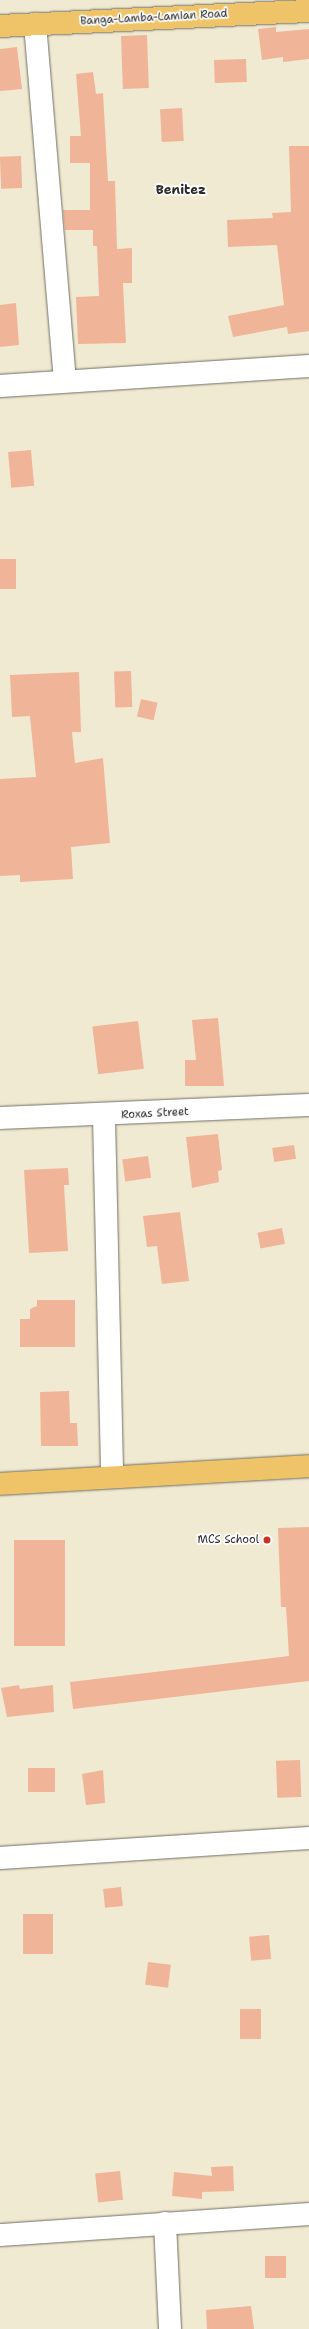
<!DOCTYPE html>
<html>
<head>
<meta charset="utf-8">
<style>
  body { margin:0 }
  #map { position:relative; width:309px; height:2329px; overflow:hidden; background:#f1ead2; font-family:"Shantell Sans",sans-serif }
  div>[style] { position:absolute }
  .building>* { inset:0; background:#f0b499; transform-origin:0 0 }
  .roads { filter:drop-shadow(0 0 1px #706e65) drop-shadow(0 0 1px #706e65) }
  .minor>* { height:22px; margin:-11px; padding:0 11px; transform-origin:11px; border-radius:11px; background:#fff }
  .major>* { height:22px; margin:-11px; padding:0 11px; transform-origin:11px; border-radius:11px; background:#efc469 }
  .dots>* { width:11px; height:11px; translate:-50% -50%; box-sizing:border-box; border:2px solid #fff; border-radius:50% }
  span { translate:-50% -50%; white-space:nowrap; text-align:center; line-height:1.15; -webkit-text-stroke:3.5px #fff; paint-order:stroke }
  .street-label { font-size:11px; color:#2b2b2b }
  .poi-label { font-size:11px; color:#2b2b2b }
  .right { translate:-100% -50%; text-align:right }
  .quarter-label { font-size:13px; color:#2b2b2b; font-weight:700 }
</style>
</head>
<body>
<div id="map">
  <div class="building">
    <div style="clip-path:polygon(276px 27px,276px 32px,309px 29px,309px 59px,283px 62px,283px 57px,262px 60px,258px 29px)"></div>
    <div style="left:147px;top:35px;width:53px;height:26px;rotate:88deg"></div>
    <div style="clip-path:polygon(17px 47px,22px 89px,0 91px,0 49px)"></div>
    <div style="left:246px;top:59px;width:23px;height:32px;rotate:88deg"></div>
    <div style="clip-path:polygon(93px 72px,96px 94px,103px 93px,108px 181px,115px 181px,117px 249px,132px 248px,132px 283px,123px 283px,126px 343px,78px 344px,76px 297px,99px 296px,97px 246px,93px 246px,93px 230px,65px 230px,63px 210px,90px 210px,90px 163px,70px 163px,70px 136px,81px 136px,76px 74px)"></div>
    <div style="left:182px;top:108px;width:33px;height:22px;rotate:87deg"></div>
    <div style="clip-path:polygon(289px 146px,309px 146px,309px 331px,288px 334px,287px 327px,233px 337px,228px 316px,284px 305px,277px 245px,228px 247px,227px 220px,273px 218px,272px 213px,291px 212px)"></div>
    <div style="left:21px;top:156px;width:32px;height:21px;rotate:88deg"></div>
    <div style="clip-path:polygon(16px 303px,19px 345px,0 347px,0 305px)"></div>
    <div style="left:31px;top:450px;width:36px;height:23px;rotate:85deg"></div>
    <div style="left:0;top:559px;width:16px;height:30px"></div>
    <div style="left:131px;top:671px;width:36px;height:17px;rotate:88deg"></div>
    <div style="clip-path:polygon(79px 672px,81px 732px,72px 732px,75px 763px,103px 758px,110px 843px,71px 847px,73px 879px,20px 882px,20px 875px,0 876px,0 779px,36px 777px,30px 716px,12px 717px,10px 675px)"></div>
    <div style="left:141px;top:699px;width:17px;height:18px;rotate:13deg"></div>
    <div style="clip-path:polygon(218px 1018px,224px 1086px,185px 1086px,185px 1060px,196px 1060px,192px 1020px)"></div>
    <div style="left:138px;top:1021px;width:48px;height:46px;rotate:83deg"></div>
    <div style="clip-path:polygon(218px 1134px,222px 1170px,218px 1171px,219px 1182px,192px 1188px,186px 1137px)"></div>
    <div style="left:294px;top:1145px;width:14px;height:22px;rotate:82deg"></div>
    <div style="left:148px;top:1156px;width:22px;height:26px;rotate:82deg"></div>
    <div style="clip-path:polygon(68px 1168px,69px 1185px,64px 1185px,68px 1251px,29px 1253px,24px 1170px)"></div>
    <div style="clip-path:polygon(180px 1212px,189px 1281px,162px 1284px,157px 1246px,147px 1247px,143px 1216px)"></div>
    <div style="left:282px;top:1228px;width:16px;height:25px;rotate:79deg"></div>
    <div style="clip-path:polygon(37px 1300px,75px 1300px,75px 1347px,20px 1347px,20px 1319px,30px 1319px,30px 1309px,37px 1306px)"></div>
    <div style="clip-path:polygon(69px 1391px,70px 1423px,77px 1423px,78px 1446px,41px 1446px,40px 1392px)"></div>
    <div style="clip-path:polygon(309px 1527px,309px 1681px,73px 1709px,70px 1682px,289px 1656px,286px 1607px,281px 1607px,278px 1528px)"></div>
    <div style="left:14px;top:1540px;width:51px;height:106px"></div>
    <div style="clip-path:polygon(19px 1685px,20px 1689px,53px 1685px,54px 1712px,7px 1717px,1px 1688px)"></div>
    <div style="left:300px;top:1760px;width:37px;height:24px;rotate:88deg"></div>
    <div style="left:28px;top:1768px;width:27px;height:24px"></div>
    <div style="clip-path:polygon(103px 1770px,105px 1803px,86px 1805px,82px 1774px)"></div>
    <div style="left:121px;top:1887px;width:19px;height:18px;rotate:84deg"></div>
    <div style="left:23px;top:1914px;width:30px;height:40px"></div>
    <div style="left:269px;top:1935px;width:24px;height:20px;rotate:85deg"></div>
    <div style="left:148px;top:1962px;width:23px;height:23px;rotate:7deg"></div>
    <div style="left:240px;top:2009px;width:21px;height:30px"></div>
    <div style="clip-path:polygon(233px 2166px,234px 2191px,202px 2192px,202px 2199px,172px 2196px,174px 2172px,212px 2176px,211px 2167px)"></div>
    <div style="left:120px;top:2171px;width:29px;height:25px;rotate:84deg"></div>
    <div style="left:265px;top:2256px;width:21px;height:22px"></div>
    <div style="clip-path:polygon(251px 2306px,254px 2329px,207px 2329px,206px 2310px)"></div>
  </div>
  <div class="roads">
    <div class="minor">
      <div style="left:35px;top:24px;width:358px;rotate:85.2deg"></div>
      <div style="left:0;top:386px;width:310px;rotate:-3.7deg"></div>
      <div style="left:104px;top:1117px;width:360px;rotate:88.7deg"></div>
      <div style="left:0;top:1118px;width:309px;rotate:-2.4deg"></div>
      <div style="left:0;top:1858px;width:310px;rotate:-3.7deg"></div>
      <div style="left:165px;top:2223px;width:106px;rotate:87.3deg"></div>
      <div style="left:0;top:2235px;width:310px;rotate:-3.9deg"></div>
    </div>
    <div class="major">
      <div style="left:0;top:26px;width:309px;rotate:-2.8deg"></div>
      <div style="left:0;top:1484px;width:310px;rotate:-3.3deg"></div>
    </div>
  </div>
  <div class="dots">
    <div style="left:267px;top:1540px;background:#c8321e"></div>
  </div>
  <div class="street-label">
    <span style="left:154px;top:18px;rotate:-3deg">Banga-Lamba-Lamian Road</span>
    <span style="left:155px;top:1114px;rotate:-3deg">Roxas Street</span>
  </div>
  <div class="poi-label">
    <span class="right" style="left:259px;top:1540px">MCS School</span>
  </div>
  <div class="quarter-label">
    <span style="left:181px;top:190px">Benitez</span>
  </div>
</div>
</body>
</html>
